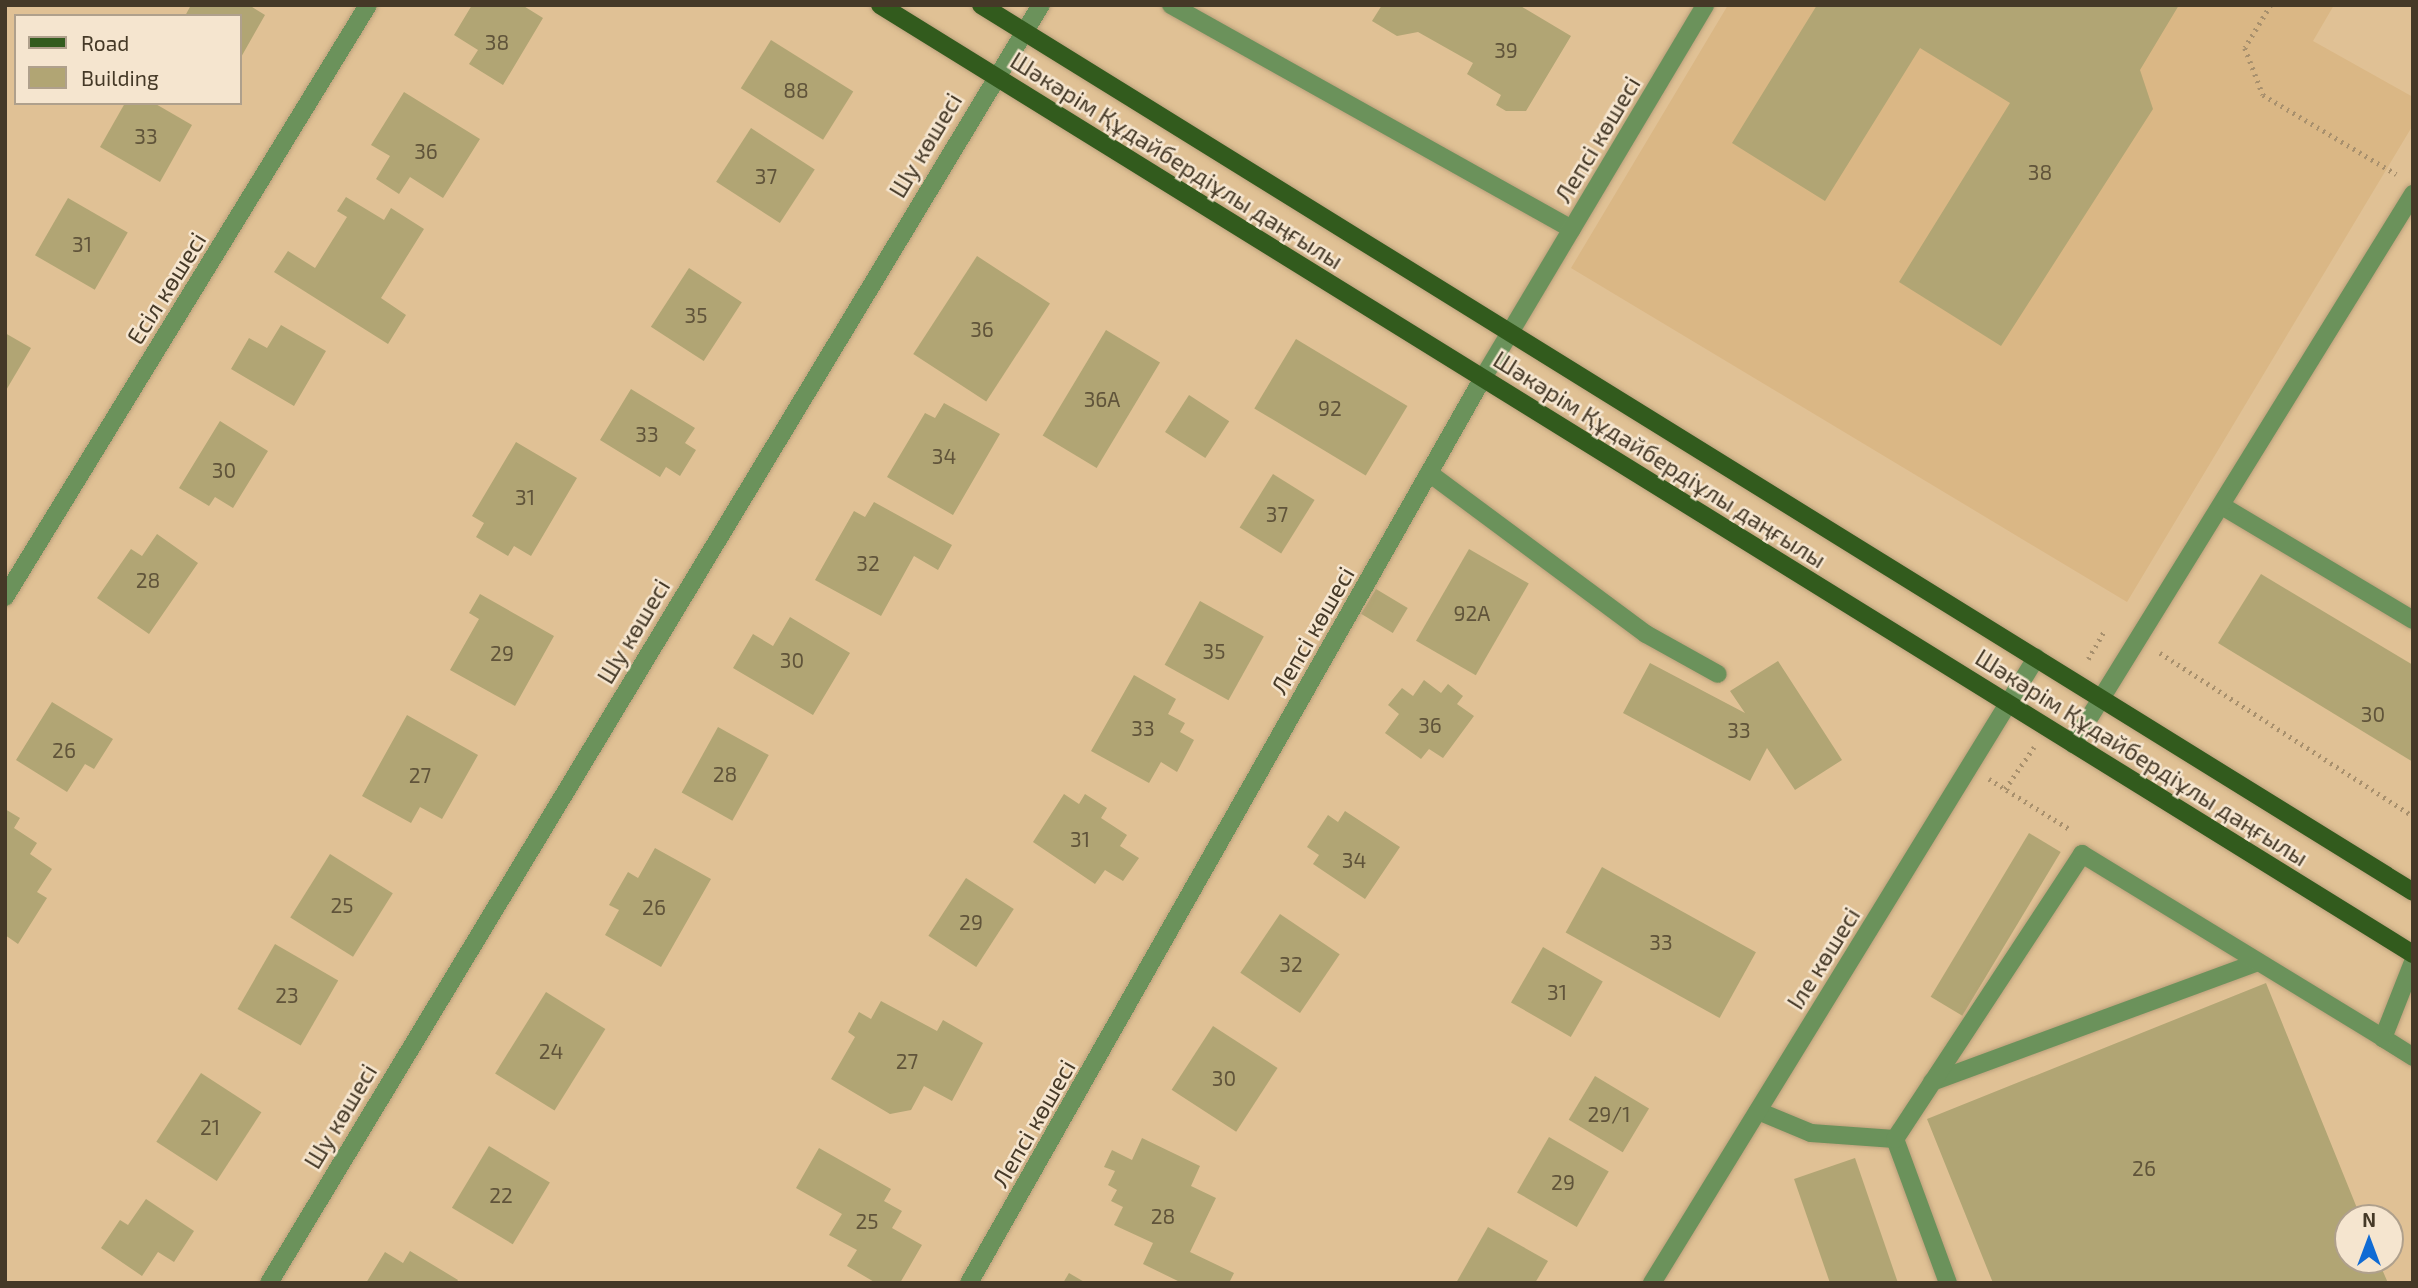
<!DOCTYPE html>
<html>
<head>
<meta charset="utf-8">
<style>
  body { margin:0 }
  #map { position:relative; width:2418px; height:1288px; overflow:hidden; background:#e0c195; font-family:"Exo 2",sans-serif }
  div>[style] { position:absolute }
  .built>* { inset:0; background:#dab785 }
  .building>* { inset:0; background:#b1a574; transform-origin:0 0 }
  .path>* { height:4.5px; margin-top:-2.25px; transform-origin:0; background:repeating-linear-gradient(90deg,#a8906d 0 2px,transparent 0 7px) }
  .roads { filter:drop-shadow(0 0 2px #bba07b) drop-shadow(0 0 2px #bba07b) }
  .minor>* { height:18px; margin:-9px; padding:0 9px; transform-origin:9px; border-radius:9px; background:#6b925b }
  .major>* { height:18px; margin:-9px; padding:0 9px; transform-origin:9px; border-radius:9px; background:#325b1d }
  span { translate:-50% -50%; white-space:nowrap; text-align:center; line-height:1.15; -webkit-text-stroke:5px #f5e5cf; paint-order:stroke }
  .number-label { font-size:21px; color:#60543a }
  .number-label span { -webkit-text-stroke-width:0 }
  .street-label { font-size:24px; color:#453927 }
  .frame { position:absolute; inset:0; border:7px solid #453927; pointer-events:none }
  .legend { position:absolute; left:14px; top:14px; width:228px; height:91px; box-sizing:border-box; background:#f5e5cf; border:2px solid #afa08c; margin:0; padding:9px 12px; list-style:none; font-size:21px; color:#453927 }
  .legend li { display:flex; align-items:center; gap:14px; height:35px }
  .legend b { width:35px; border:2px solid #afa08c }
  .north { position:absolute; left:2334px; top:1204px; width:70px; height:70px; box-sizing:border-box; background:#f5e5cf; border:2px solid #afa08c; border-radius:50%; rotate:0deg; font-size:19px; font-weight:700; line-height:28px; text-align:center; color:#453927 }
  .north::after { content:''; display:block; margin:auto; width:24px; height:32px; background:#106bd4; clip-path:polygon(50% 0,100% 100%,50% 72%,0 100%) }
</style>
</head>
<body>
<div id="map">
  <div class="built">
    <div style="clip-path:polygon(1728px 5px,2334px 5px,2313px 41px,2413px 97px,2413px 125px,2127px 602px,1571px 268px)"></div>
  </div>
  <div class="building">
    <div style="clip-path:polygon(191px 5px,249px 5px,265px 15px,240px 59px,240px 16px,185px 16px)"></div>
    <div style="clip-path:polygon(472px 5px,522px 5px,543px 18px,503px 85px,469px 64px,478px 50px,454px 35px)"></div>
    <div style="clip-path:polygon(1382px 5px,1519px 5px,1571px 36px,1526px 111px,1506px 111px,1496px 105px,1501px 95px,1467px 74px,1473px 63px,1418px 32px,1397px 36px,1372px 21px)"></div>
    <div style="clip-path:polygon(1817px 5px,2179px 5px,2140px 70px,2153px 109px,2001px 346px,1899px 282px,2010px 103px,1920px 48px,1825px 201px,1732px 143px)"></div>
    <div style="left:771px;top:40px;width:97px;height:57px;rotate:32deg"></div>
    <div style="clip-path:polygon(404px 92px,480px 139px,443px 198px,410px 177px,399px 194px,376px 179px,390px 156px,371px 145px)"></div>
    <div style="clip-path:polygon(125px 103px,154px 103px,192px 125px,160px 182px,100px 147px)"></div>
    <div style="left:751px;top:128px;width:76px;height:64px;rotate:33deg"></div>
    <div style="clip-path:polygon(346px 197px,384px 220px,391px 208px,424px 229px,381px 298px,406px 315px,388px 344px,274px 272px,288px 251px,315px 268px,347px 217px,337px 211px)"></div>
    <div style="left:68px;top:198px;width:69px;height:66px;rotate:30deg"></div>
    <div style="left:977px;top:256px;width:87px;height:117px;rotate:33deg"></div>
    <div style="left:689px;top:268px;width:63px;height:70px;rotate:33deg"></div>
    <div style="clip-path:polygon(281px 325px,326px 351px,294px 406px,231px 369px,249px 338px,267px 348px)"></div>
    <div style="left:1106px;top:330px;width:63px;height:123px;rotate:31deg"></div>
    <div style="clip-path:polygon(5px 333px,31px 348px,5px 392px)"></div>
    <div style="left:1296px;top:339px;width:130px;height:81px;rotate:31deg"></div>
    <div style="clip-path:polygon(631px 389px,695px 428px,685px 443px,696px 450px,680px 476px,666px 467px,660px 477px,600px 440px)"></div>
    <div style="left:1189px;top:395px;width:48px;height:44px;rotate:33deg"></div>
    <div style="clip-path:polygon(944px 403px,1000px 434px,953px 515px,887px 477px,925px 413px,935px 418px)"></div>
    <div style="clip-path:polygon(220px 421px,268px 451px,233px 508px,215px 497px,209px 506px,179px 488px)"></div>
    <div style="clip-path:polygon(516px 442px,577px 478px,531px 556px,514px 546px,508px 556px,476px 537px,484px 523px,472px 516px)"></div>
    <div style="left:1273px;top:474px;width:49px;height:63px;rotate:32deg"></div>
    <div style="clip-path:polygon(874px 502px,952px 545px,938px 570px,914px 556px,881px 616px,815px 580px,854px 511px,865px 517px)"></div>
    <div style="clip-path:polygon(157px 534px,198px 563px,149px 634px,97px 598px,131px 549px,142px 556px)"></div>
    <div style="left:1469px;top:549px;width:69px;height:106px;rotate:30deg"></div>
    <div style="clip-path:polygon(2261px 574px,2413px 665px,2413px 762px,2218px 643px)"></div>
    <div style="left:1376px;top:589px;width:37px;height:29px;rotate:31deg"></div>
    <div style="clip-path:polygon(480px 594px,554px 636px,515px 706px,450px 670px,479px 619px,469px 613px)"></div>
    <div style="left:1200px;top:601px;width:73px;height:73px;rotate:29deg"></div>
    <div style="clip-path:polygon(790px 617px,850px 653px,813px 715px,733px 668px,753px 634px,773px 646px)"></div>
    <div style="clip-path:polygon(1778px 661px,1842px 760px,1795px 790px,1767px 748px,1750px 781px,1623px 713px,1650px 663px,1745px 713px,1730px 691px)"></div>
    <div style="clip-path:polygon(1134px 675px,1176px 699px,1168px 714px,1185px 723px,1180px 732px,1194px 740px,1177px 772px,1161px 762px,1149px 783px,1091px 751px)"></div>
    <div style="clip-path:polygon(1424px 680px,1441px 693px,1448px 684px,1463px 696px,1457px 704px,1474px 716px,1443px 758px,1429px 749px,1421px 759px,1385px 733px,1399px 714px,1388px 705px,1402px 688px,1413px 696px)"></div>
    <div style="clip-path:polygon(52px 702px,113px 739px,94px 769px,85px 764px,67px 792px,16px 760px)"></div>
    <div style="clip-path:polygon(407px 715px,478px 755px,442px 819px,420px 807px,411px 823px,362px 796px)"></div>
    <div style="left:718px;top:727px;width:58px;height:75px;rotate:29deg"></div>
    <div style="clip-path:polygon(1064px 794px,1079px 804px,1085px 794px,1107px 808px,1101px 818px,1127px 835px,1120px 846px,1139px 858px,1123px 881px,1105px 870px,1095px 884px,1033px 842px)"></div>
    <div style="clip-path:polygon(5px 809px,20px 818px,14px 828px,37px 843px,30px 854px,52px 869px,37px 892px,47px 898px,18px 944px,5px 935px)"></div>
    <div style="clip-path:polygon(1345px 811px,1400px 847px,1365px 899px,1313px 864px,1319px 855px,1307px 847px,1328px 815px,1338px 822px)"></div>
    <div style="left:2029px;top:833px;width:37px;height:191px;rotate:31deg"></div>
    <div style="clip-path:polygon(655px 848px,711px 879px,661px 967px,605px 935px,619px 910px,609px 905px,628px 872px,638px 878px)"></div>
    <div style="left:330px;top:854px;width:74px;height:75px;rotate:32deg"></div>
    <div style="left:1602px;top:867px;width:176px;height:75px;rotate:29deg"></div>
    <div style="left:966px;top:878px;width:57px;height:69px;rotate:33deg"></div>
    <div style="left:1280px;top:914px;width:72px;height:71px;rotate:34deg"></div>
    <div style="left:275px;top:944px;width:73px;height:75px;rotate:30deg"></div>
    <div style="left:1543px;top:947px;width:69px;height:64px;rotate:30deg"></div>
    <div style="clip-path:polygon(2266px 983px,2361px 1218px,2348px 1218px,2348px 1260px,2378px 1260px,2388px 1283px,1993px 1283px,1927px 1119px)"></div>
    <div style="left:546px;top:992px;width:70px;height:96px;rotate:32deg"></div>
    <div style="clip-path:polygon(881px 1001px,937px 1031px,943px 1020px,983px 1043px,952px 1101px,924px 1086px,911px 1110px,890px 1114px,831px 1079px,855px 1037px,848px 1032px,859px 1012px,871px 1019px)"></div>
    <div style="left:1213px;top:1026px;width:77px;height:76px;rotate:33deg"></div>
    <div style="left:201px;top:1073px;width:72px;height:82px;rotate:33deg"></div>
    <div style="left:1595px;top:1076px;width:63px;height:51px;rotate:31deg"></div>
    <div style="left:1549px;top:1137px;width:69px;height:64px;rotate:30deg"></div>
    <div style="clip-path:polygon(1142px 1138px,1200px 1166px,1191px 1186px,1216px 1198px,1190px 1252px,1234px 1273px,1229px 1283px,1182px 1283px,1143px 1264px,1153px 1243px,1114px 1225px,1123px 1207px,1111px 1201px,1117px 1190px,1108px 1185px,1115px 1171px,1104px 1167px,1112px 1150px,1132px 1160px)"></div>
    <div style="left:489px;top:1146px;width:71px;height:72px;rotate:31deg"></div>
    <div style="clip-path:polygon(819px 1148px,891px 1189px,884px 1201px,902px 1211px,892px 1228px,922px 1245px,900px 1283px,876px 1283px,847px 1266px,857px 1250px,829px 1235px,842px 1214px,796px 1188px)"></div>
    <div style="clip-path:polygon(1855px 1158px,1898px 1283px,1830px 1283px,1794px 1179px)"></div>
    <div style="clip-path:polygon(146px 1199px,194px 1231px,174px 1262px,158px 1252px,142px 1276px,101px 1248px,120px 1220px,128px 1225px)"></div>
    <div style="clip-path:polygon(1488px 1227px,1548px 1261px,1535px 1283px,1456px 1283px)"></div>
    <div style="clip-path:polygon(410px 1251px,458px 1280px,456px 1283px,366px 1283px,385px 1252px,403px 1263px)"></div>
    <div style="clip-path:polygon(1069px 1273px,1086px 1283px,1063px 1283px)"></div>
  </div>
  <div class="path">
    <div style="left:2271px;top:5px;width:50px;rotate:121.2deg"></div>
    <div style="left:2245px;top:48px;width:50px;rotate:69deg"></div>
    <div style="left:2263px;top:95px;width:155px;rotate:30.7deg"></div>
    <div style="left:2160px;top:653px;width:301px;rotate:32.8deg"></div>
    <div style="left:2088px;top:659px;width:34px;rotate:-60deg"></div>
    <div style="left:1989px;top:779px;width:97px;rotate:31.9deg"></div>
    <div style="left:2005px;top:789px;width:51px;rotate:-55.4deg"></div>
  </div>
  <div class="roads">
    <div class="minor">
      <div style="left:1171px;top:5px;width:459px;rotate:29.2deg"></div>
      <div style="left:1429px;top:473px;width:270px;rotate:36.6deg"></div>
      <div style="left:1646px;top:634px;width:82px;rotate:29.1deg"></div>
      <div style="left:2222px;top:506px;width:222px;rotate:30.8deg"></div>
      <div style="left:5px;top:597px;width:694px;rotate:-58.48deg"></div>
      <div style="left:2073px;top:744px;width:647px;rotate:-58.28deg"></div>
      <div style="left:2413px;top:962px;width:82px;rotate:111.5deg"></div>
      <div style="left:2383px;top:1038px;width:36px;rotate:32deg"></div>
      <div style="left:1932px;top:1082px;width:347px;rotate:-20.2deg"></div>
      <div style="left:1758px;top:1111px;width:57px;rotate:22.5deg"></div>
      <div style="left:1811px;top:1133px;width:84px;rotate:4.1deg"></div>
      <div style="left:269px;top:1283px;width:1493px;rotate:-58.87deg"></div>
      <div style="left:969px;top:1283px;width:1041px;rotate:-60.41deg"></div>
      <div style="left:1483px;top:378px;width:434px;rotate:-59.2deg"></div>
      <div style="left:1652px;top:1283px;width:734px;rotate:-58.43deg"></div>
      <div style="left:1948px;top:1283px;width:153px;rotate:-110.2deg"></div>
      <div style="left:1895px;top:1139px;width:341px;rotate:-56.7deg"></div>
      <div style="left:2082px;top:854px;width:353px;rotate:31.4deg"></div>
    </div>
    <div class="major">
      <div style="left:880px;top:5px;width:1803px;rotate:31.76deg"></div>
      <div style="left:981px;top:5px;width:1684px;rotate:31.77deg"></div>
    </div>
  </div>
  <div class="number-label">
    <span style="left:497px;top:42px">38</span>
    <span style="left:1506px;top:50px">39</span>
    <span style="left:796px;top:90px">88</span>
    <span style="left:146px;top:136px">33</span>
    <span style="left:426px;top:151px">36</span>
    <span style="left:2040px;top:172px">38</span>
    <span style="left:766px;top:176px">37</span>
    <span style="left:82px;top:244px">31</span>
    <span style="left:696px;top:315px">35</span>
    <span style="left:982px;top:329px">36</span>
    <span style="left:1102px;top:399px">36А</span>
    <span style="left:1330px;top:408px">92</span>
    <span style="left:647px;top:434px">33</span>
    <span style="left:944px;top:456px">34</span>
    <span style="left:224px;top:470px">30</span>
    <span style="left:525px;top:497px">31</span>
    <span style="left:1277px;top:514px">37</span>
    <span style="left:868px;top:563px">32</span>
    <span style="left:148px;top:580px">28</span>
    <span style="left:1472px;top:613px">92А</span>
    <span style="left:1214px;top:651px">35</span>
    <span style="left:502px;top:653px">29</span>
    <span style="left:792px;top:660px">30</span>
    <span style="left:2373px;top:714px">30</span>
    <span style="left:1430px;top:725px">36</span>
    <span style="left:1143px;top:728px">33</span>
    <span style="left:1739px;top:730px">33</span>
    <span style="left:64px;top:750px">26</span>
    <span style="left:725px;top:774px">28</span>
    <span style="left:420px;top:775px">27</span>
    <span style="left:1080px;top:839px">31</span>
    <span style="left:1354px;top:860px">34</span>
    <span style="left:342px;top:905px">25</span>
    <span style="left:654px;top:907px">26</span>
    <span style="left:971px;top:922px">29</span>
    <span style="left:1661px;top:942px">33</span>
    <span style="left:1291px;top:964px">32</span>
    <span style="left:1557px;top:992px">31</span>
    <span style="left:287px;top:995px">23</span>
    <span style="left:551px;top:1051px">24</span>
    <span style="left:907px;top:1061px">27</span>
    <span style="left:1224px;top:1078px">30</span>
    <span style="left:1609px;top:1114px">29/1</span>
    <span style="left:210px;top:1127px">21</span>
    <span style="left:2144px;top:1168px">26</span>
    <span style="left:1563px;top:1182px">29</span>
    <span style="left:501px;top:1195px">22</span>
    <span style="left:1163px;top:1216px">28</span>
    <span style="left:867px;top:1221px">25</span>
  </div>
  <div class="street-label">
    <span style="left:1597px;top:139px;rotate:-59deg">Лепсі көшесі</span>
    <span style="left:925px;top:145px;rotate:-59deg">Шу көшесі</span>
    <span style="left:1177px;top:160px;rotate:32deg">Шәкәрім Құдайбердіұлы даңғылы</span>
    <span style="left:166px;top:288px;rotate:-58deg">Есіл көшесі</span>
    <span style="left:1660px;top:459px;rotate:32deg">Шәкәрім Құдайбердіұлы даңғылы</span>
    <span style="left:1312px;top:630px;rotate:-60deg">Лепсі көшесі</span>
    <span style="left:633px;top:631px;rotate:-59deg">Шу көшесі</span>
    <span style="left:2142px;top:757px;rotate:32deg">Шәкәрім Құдайбердіұлы даңғылы</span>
    <span style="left:1823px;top:958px;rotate:-58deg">Іле көшесі</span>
    <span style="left:340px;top:1116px;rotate:-59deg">Шу көшесі</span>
    <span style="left:1033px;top:1123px;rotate:-60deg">Лепсі көшесі</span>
  </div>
  <div class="frame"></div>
  <ul class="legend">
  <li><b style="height:9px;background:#325b1d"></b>Road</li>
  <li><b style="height:19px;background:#b1a574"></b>Building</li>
  </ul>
  <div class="north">N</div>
</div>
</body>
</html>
